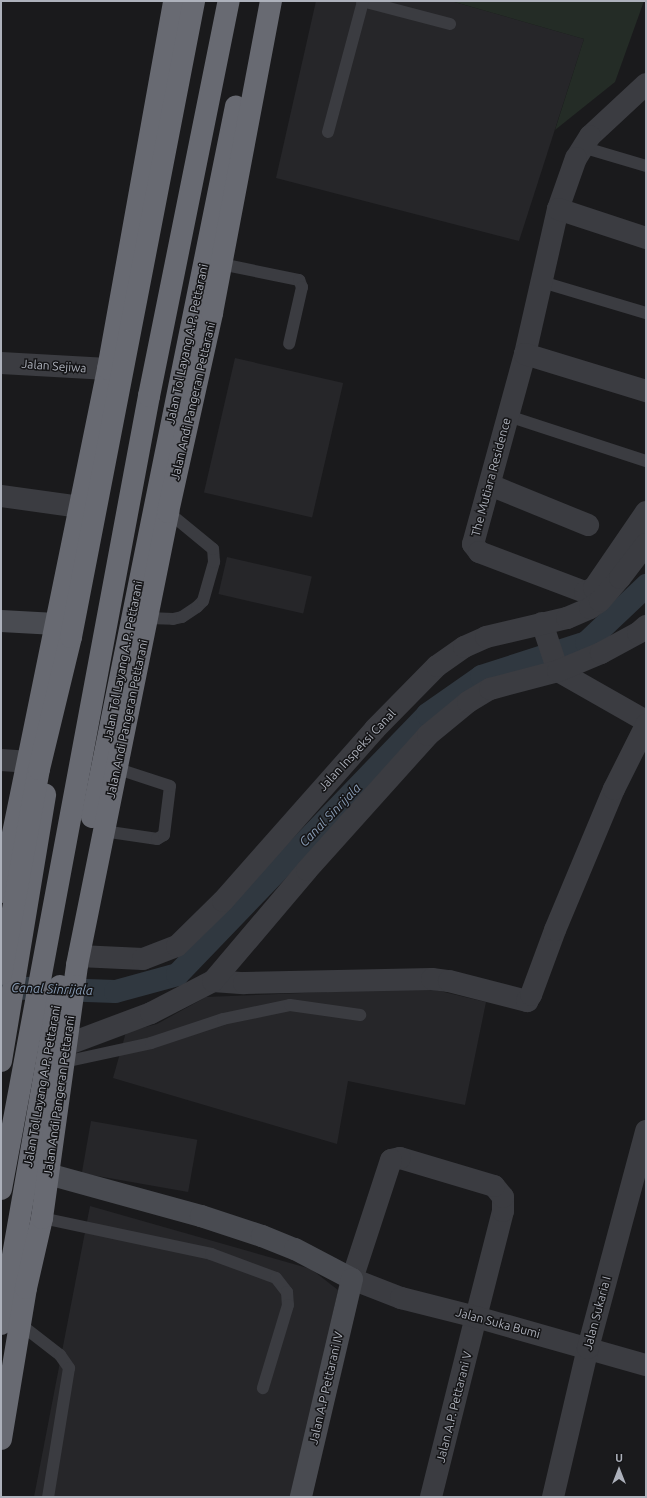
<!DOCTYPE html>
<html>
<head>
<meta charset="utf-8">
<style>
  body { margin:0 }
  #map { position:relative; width:647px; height:1498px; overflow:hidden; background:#1a1a1c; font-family:Ubuntu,sans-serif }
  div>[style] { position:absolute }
  .built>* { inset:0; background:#262629; transform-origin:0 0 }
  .green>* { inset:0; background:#242c26 }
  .canal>* { height:23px; margin:-11.5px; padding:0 11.5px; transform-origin:11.5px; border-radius:11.5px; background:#303840 }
  .lane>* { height:12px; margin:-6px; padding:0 6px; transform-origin:6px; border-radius:6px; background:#3b3c41 }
  .street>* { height:22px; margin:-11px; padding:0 11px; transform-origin:11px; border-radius:11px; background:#3b3c41 }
  .secondary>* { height:22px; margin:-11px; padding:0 11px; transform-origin:11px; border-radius:11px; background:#494b51 }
  .highway>* { height:22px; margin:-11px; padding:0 11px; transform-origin:11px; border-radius:11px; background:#686a72 }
  .highway-bridge>* { height:22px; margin:-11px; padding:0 11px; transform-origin:11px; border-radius:11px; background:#686a72 }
  span { translate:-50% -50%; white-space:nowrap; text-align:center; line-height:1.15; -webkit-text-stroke:3px #151517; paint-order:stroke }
  .street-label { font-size:12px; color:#adb1bb }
  .water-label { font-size:13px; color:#879bb4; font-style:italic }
  .frame { position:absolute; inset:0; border:2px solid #adb1bb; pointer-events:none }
  .north { position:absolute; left:599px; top:1450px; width:40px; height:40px; -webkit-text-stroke:3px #151517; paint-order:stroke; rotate:0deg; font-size:11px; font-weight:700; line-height:16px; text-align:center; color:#adb1bb }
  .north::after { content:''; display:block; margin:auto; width:14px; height:18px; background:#adb1bb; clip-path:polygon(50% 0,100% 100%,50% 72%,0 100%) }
</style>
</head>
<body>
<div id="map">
  <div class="built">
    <div style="clip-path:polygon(316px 1px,451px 1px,584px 39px,519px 241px,276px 178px)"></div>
    <div style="left:235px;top:358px;width:111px;height:138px;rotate:13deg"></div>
    <div style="left:227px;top:557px;width:87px;height:38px;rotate:13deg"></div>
    <div style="clip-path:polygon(427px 988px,486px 1002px,465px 1105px,348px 1081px,337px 1144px,113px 1078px,126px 1032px,157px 1024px,206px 997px)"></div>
    <div style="left:91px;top:1121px;width:108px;height:53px;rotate:10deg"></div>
    <div style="clip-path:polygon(90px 1206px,311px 1269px,338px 1290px,293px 1497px,34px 1497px)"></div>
  </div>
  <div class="green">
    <div style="clip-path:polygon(451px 1px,644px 1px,615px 82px,555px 130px,584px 39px)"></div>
  </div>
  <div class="canal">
    <div style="left:1px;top:987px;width:114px;rotate:2deg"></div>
    <div style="left:115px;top:991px;width:64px;rotate:-15.3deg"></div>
    <div style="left:177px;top:974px;width:361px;rotate:-46.1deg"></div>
    <div style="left:427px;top:714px;width:66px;rotate:-35.1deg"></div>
    <div style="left:481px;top:676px;width:110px;rotate:-17.9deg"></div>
    <div style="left:586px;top:642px;width:83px;rotate:-43.5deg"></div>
  </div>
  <div class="lane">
    <div style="left:362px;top:1px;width:91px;rotate:14.6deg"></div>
    <div style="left:328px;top:132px;width:136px;rotate:-75deg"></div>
    <div style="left:582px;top:147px;width:67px;rotate:16.5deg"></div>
    <div style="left:221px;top:264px;width:80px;rotate:11.6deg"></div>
    <div style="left:299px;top:280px;width:8px;rotate:67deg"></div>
    <div style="left:302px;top:287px;width:58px;rotate:102.8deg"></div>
    <div style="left:542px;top:282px;width:109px;rotate:16.6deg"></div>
    <div style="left:508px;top:416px;width:145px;rotate:18.1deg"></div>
    <div style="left:148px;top:618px;width:25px;rotate:2deg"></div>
    <div style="left:173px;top:619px;width:9px;rotate:-13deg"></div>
    <div style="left:182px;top:617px;width:18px;rotate:-34deg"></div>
    <div style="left:197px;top:607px;width:8px;rotate:-45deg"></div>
    <div style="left:203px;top:601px;width:41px;rotate:-74.2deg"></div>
    <div style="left:214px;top:562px;width:13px;rotate:-94deg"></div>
    <div style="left:213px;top:549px;width:58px;rotate:-140.6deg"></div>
    <div style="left:103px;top:831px;width:55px;rotate:8.4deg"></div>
    <div style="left:157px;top:839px;width:8px;rotate:-30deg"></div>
    <div style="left:164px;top:835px;width:49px;rotate:-83deg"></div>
    <div style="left:170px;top:786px;width:55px;rotate:-161.9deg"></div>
    <div style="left:64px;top:1062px;width:89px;rotate:-12.3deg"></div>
    <div style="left:151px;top:1043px;width:76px;rotate:-18.4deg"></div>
    <div style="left:223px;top:1019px;width:68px;rotate:-11.8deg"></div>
    <div style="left:290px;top:1005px;width:71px;rotate:8.1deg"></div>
    <div style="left:42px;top:1218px;width:173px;rotate:12deg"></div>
    <div style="left:211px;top:1254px;width:69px;rotate:20.3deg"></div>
    <div style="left:276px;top:1278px;width:18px;rotate:52deg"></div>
    <div style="left:287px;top:1292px;width:13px;rotate:86deg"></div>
    <div style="left:288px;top:1305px;width:87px;rotate:106.8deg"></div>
    <div style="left:20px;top:1324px;width:51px;rotate:37.8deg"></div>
    <div style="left:60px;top:1355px;width:16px;rotate:55deg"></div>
    <div style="left:69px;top:1368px;width:131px;rotate:99.2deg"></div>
  </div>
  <div class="street">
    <div style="left:646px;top:84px;width:76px;rotate:137.1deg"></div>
    <div style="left:590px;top:136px;width:26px;rotate:122deg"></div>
    <div style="left:576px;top:158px;width:54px;rotate:109.4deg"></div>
    <div style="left:558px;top:209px;width:149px;rotate:102.8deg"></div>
    <div style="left:525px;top:354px;width:197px;rotate:105.3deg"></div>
    <div style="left:473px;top:544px;width:10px;rotate:53deg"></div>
    <div style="left:479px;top:552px;width:113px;rotate:20.7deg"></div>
    <div style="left:585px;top:592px;width:10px;rotate:-24deg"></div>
    <div style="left:594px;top:588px;width:92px;rotate:-55.6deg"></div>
    <div style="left:558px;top:209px;width:93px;rotate:18.2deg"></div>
    <div style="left:525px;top:354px;width:127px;rotate:17deg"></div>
    <div style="left:1px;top:363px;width:107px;rotate:3.2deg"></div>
    <div style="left:490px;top:485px;width:106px;rotate:22.2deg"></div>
    <div style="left:1px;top:496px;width:80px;rotate:7.9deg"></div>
    <div style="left:542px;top:623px;width:51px;rotate:71.6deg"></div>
    <div style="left:558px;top:671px;width:101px;rotate:29.6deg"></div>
    <div style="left:1px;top:760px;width:26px;rotate:4deg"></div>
    <div style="left:79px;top:956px;width:64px;rotate:2.7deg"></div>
    <div style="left:143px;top:959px;width:36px;rotate:-21deg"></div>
    <div style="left:177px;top:946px;width:64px;rotate:-44.4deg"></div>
    <div style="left:223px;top:901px;width:230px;rotate:-48.5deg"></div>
    <div style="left:375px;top:729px;width:88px;rotate:-45.5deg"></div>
    <div style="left:437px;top:666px;width:33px;rotate:-35deg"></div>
    <div style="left:464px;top:647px;width:24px;rotate:-24deg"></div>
    <div style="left:486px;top:637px;width:83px;rotate:-13.2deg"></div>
    <div style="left:567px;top:618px;width:25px;rotate:-23deg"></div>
    <div style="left:590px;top:608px;width:12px;rotate:-35deg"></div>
    <div style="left:600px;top:601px;width:30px;rotate:-49deg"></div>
    <div style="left:620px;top:578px;width:43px;rotate:-52.6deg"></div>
    <div style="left:213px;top:981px;width:31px;rotate:4deg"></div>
    <div style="left:244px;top:983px;width:188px;rotate:-1.2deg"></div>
    <div style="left:432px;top:979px;width:17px;rotate:7deg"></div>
    <div style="left:449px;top:981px;width:81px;rotate:14.4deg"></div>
    <div style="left:527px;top:1001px;width:7px;rotate:-56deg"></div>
    <div style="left:531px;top:995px;width:69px;rotate:-69.7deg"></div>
    <div style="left:555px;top:930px;width:153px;rotate:-67.3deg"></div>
    <div style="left:614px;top:789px;width:72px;rotate:-63.4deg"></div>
    <div style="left:66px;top:1045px;width:91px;rotate:-20.6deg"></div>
    <div style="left:151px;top:1013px;width:70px;rotate:-27.3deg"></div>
    <div style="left:213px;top:981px;width:145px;rotate:-49.7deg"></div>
    <div style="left:307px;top:870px;width:181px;rotate:-48.1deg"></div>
    <div style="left:428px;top:735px;width:52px;rotate:-39.5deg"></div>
    <div style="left:468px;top:702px;width:26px;rotate:-31deg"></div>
    <div style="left:490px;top:689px;width:70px;rotate:-14.8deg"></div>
    <div style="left:558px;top:671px;width:47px;rotate:-22.7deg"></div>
    <div style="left:601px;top:653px;width:42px;rotate:-28.4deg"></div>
    <div style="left:638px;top:633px;width:11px;rotate:-41deg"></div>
    <div style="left:431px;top:1497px;width:186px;rotate:-76deg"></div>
    <div style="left:476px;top:1317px;width:109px;rotate:-75.7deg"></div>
    <div style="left:503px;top:1211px;width:14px;rotate:-90deg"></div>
    <div style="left:503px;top:1197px;width:14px;rotate:-129deg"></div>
    <div style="left:494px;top:1186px;width:98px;rotate:-163.4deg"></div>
    <div style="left:400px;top:1158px;width:9px;rotate:167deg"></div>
    <div style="left:391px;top:1160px;width:125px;rotate:108.1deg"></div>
    <div style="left:352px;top:1279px;width:53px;rotate:21.2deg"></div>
    <div style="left:401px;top:1298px;width:77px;rotate:14.2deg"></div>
    <div style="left:476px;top:1317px;width:177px;rotate:15.8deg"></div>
    <div style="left:553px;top:1497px;width:153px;rotate:-76.8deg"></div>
    <div style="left:588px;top:1348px;width:225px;rotate:-75deg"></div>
  </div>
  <div class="secondary">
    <div style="left:1px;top:621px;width:55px;rotate:3.1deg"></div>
    <div style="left:48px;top:1174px;width:159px;rotate:15.4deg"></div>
    <div style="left:201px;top:1216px;width:64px;rotate:18.2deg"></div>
    <div style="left:262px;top:1236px;width:35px;rotate:22deg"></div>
    <div style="left:295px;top:1249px;width:64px;rotate:27.8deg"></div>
    <div style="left:352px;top:1279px;width:224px;rotate:103.2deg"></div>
  </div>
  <div class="highway">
    <div style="left:92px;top:817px;width:725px;rotate:-78.55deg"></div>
    <div style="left:1px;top:892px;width:534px;rotate:-78.44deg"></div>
    <div style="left:108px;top:369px;width:374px;rotate:-79.8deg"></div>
    <div style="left:1px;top:1061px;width:270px;rotate:-80.6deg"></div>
    <div style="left:1px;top:1189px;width:807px;rotate:-79.43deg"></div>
    <div style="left:149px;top:396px;width:403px;rotate:-78.6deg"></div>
    <div style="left:1px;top:1324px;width:343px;rotate:-80.1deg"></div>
    <div style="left:1px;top:1439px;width:153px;rotate:-80.6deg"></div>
    <div style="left:26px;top:1288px;width:72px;rotate:-77.1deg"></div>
    <div style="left:42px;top:1218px;width:255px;rotate:-82.1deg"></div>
    <div style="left:77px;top:965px;width:462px;rotate:-78.6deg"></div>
    <div style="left:168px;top:512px;width:204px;rotate:-77.5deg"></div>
    <div style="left:212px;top:313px;width:318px;rotate:-79.3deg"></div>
  </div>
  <div class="highway-bridge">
    <div style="left:1px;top:974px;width:208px;rotate:-79.5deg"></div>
    <div style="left:39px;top:769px;width:136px;rotate:-76.4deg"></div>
    <div style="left:71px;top:637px;width:648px;rotate:-79.05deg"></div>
  </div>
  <div class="street-label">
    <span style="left:187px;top:344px;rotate:-78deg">Jalan Tol Layang A.P. Pettarani</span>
    <span style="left:54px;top:366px;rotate:4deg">Jalan Sejiwa</span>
    <span style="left:193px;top:401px;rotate:-77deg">Jalan Andi Pangeran Pettarani</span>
    <span style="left:491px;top:477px;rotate:-75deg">The Mutiara Residence</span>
    <span style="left:123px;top:661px;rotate:-79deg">Jalan Tol Layang A.P. Pettarani</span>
    <span style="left:127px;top:719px;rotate:-78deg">Jalan Andi Pangeran Pettarani</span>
    <span style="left:357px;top:750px;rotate:-47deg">Jalan Inspeksi Canal</span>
    <span style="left:42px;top:1086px;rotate:-80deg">Jalan Tol Layang A.P. Pettarani</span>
    <span style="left:59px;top:1096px;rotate:-82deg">Jalan Andi Pangeran Pettarani</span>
    <span style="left:597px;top:1313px;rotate:-75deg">Jalan Sukaria I</span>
    <span style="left:498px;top:1323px;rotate:15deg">Jalan Suka Bumi</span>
    <span style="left:326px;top:1388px;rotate:-77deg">Jalan A.P Pettarani IV</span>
    <span style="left:454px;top:1407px;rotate:-76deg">Jalan A.P. Pettarani V</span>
  </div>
  <div class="water-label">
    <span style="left:330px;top:815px;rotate:-46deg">Canal Sinrijala</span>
    <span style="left:52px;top:989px;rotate:2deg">Canal Sinrijala</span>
  </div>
  <div class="frame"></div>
  <div class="north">U</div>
</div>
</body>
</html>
